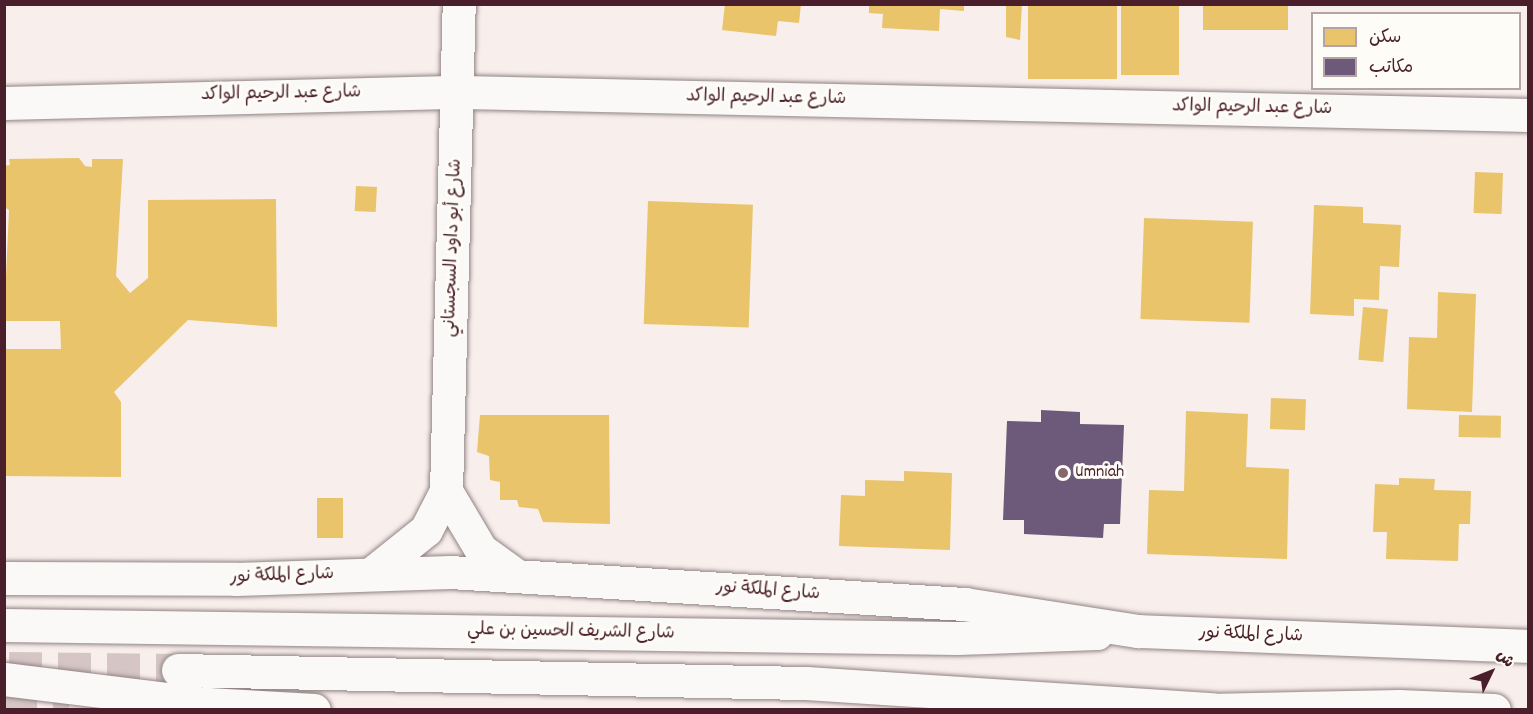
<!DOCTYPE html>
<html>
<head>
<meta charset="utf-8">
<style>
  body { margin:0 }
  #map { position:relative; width:1533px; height:714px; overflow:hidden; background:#f8eeeb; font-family:Dekko,"Playpen Sans Arabic",sans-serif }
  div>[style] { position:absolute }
  .homes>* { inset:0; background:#e9c46a; transform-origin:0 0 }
  .offices>* { inset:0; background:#6d597a }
  .major-tunnel>* { height:33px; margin-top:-16.5px; transform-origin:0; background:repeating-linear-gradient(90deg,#d5c5c5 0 33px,transparent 0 49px) }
  .roads { filter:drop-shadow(0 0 2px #918485) drop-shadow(0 0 2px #918485) }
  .minor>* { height:33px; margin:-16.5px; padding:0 16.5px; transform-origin:16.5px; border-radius:16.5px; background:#fbf9f7 }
  .major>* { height:33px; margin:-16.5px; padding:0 16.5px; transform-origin:16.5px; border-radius:16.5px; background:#fbf9f7 }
  .highway>* { height:33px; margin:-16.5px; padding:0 16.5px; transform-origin:16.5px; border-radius:16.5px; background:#fbf9f7 }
  .dots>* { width:16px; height:16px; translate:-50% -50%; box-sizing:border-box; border:3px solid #fdfcf7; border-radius:50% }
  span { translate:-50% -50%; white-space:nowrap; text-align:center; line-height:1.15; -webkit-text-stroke:6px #fdfcf7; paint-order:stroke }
  .street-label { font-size:18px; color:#4a1f2b }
  .poi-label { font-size:18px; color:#4a1f2b }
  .left { translate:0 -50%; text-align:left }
  .frame { position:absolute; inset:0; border:6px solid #4a1f2b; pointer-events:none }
  .legend { position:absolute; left:1311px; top:12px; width:210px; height:78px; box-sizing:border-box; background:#fdfcf7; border:2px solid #b5a4a5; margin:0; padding:8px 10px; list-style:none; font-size:18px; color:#4a1f2b }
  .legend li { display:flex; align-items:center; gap:12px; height:30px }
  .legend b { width:30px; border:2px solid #b5a4a5 }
  .north { position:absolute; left:1461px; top:642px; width:60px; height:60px; -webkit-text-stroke:4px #fdfcf7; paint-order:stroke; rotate:47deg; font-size:16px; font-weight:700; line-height:24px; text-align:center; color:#4a1f2b }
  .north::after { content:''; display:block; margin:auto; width:21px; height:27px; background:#4a1f2b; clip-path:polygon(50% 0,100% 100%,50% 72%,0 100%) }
</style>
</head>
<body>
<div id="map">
  <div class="homes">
    <div style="clip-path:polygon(725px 4px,801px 4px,799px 23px,778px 21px,776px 36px,722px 30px)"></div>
    <div style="clip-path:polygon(869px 4px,964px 4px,964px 11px,940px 9px,939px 31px,882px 28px,883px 14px,869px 13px)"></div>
    <div style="clip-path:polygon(1006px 4px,1022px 4px,1020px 40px,1006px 37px)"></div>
    <div style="left:1028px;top:4px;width:89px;height:75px"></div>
    <div style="left:1121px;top:4px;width:58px;height:71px"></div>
    <div style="left:1203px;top:4px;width:85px;height:26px"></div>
    <div style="clip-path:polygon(79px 158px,85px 166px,92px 167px,92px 159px,123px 159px,116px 276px,130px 293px,148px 278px,148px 200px,276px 199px,277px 327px,188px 320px,114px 392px,121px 402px,121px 477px,4px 476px,4px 349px,61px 349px,60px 321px,4px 321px,9px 210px,4px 207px,4px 166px,10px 165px,9px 159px)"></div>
    <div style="left:1475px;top:172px;width:28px;height:41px;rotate:2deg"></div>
    <div style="left:356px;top:186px;width:21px;height:25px;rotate:3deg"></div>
    <div style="left:648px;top:201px;width:105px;height:123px;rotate:2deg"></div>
    <div style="clip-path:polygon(1314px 205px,1363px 207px,1363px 223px,1401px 225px,1399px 267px,1380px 266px,1379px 300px,1354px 299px,1354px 316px,1310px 314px)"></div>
    <div style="left:1144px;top:218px;width:109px;height:101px;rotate:2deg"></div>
    <div style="clip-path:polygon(1438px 292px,1476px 294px,1472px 412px,1407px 409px,1409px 337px,1437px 338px)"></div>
    <div style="left:1363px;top:307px;width:25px;height:53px;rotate:5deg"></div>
    <div style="left:1271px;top:398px;width:35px;height:31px;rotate:2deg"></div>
    <div style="clip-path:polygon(1186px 411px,1248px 414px,1246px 467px,1289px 469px,1287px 559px,1147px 554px,1149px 490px,1184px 491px)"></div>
    <div style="clip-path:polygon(480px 415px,609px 415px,610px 524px,543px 522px,538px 509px,519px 507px,517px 500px,500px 500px,500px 482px,490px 480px,489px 456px,477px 452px)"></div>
    <div style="left:1459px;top:415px;width:42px;height:22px;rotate:1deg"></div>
    <div style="clip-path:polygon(904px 471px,952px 473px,950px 550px,839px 546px,841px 495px,865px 496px,865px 480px,904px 481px)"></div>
    <div style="clip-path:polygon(1399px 478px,1435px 479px,1434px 490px,1471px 491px,1470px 524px,1459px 524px,1458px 561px,1386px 559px,1387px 532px,1373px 532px,1375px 484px,1399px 485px)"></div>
    <div style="left:317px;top:498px;width:26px;height:40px"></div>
  </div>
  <div class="offices">
    <div style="clip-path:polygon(1041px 410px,1080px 412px,1080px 424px,1124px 425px,1120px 524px,1104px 524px,1103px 538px,1024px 534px,1024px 520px,1003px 520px,1007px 421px,1041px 422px)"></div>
  </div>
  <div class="major-tunnel">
    <div style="left:9px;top:668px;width:169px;rotate:0.7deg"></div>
    <div style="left:4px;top:702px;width:65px;rotate:7deg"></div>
  </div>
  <div class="roads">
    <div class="minor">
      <div style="left:4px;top:103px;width:456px;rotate:-1.4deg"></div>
      <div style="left:460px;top:92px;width:1068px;rotate:1.23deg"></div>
      <div style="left:446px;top:491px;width:69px;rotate:59.3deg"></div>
      <div style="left:481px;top:550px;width:44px;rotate:35.8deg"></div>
      <div style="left:371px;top:574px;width:70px;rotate:-38.7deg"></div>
      <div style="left:426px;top:530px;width:44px;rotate:-62.9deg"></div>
      <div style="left:446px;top:491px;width:487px;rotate:-88.5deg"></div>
    </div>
    <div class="major">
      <div style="left:4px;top:625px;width:953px;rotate:0.78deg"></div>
      <div style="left:957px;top:638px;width:140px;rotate:-2deg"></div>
      <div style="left:178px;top:670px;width:628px;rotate:1.19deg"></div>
      <div style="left:806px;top:683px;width:407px;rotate:3.7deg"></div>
    </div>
    <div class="highway">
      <div style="left:4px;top:578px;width:232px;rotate:0.2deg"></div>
      <div style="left:236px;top:579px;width:214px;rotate:-1.9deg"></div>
      <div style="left:450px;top:572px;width:516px;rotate:3.56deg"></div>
      <div style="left:965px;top:604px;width:175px;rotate:8.9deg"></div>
      <div style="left:1138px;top:631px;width:390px;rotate:2.2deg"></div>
      <div style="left:4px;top:679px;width:206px;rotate:7deg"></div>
      <div style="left:208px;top:704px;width:106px;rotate:3.2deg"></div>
      <div style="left:1208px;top:710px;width:191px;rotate:-1.2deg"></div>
      <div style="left:1399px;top:706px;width:95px;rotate:2.4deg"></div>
    </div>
  </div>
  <div class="dots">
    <div style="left:1063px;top:473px;background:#87676e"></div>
  </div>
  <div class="street-label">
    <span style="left:281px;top:95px;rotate:-1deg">شارع عبد الرحيم الواكد</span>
    <span style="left:766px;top:99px;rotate:1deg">شارع عبد الرحيم الواكد</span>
    <span style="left:1252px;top:109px;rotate:1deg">شارع عبد الرحيم الواكد</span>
    <span style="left:454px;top:248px;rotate:-88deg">شارع أبو داود السجستاني</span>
    <span style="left:282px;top:577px;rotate:-2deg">شارع الملكة نور</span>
    <span style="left:768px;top:592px;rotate:4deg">شارع الملكة نور</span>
    <span style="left:571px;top:633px;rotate:1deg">شارع الشريف الحسين بن علي</span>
    <span style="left:1251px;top:636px;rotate:2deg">شارع الملكة نور</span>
  </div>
  <div class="poi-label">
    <span class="left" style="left:1075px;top:473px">Umniah</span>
  </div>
  <div class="frame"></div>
  <ul class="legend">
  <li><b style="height:16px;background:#e9c46a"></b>سكن</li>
  <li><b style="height:16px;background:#6d597a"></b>مكاتب</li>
  </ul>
  <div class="north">ش</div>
</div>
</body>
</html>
